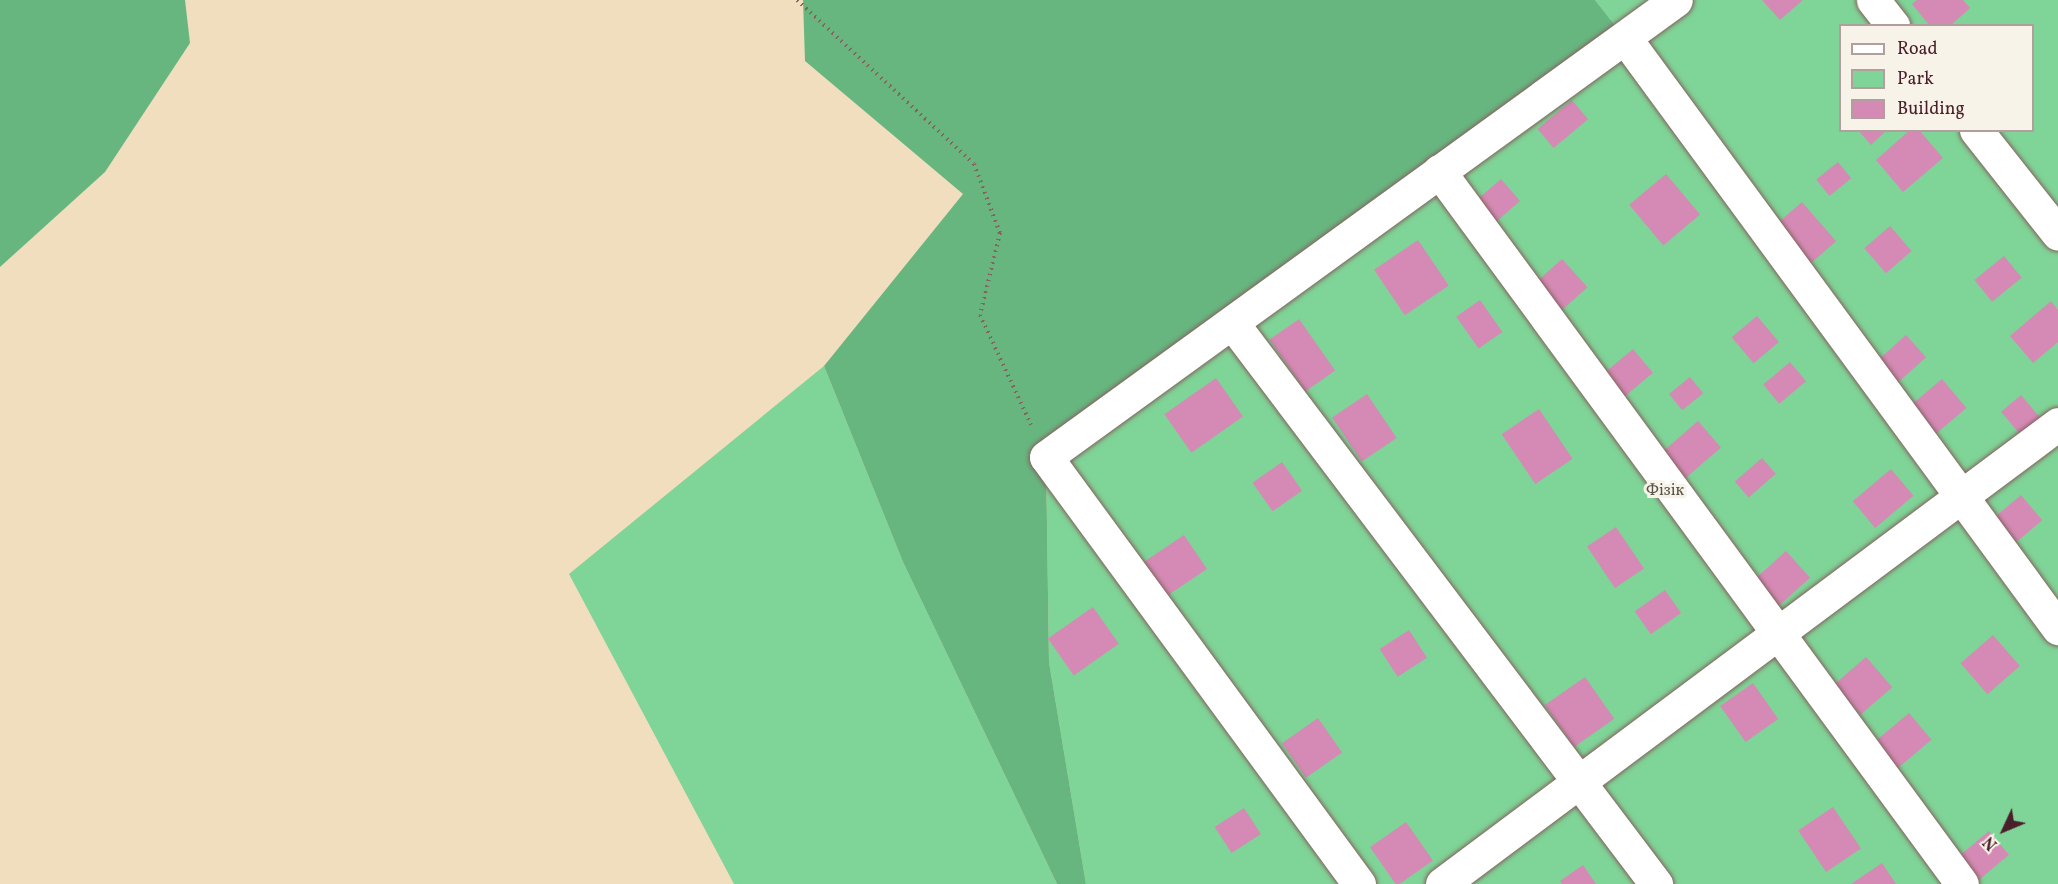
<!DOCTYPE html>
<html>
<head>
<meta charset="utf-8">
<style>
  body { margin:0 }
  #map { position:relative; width:2058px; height:884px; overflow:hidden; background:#f0debe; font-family:Vollkorn,serif }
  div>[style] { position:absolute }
  .green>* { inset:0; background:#7fd497 }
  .forest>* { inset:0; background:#67b680 }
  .building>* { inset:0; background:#d58ab5; transform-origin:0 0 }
  .path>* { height:4px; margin-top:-2px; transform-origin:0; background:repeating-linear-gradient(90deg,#84625e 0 1.5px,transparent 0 6px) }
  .roads { filter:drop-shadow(0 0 2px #84625e) drop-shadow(0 0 2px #84625e) }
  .minor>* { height:33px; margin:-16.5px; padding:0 16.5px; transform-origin:16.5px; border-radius:16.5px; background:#fff }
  span { translate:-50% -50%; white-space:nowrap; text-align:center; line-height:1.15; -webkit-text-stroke:6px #f7f3e8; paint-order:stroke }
  .park-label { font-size:16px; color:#5a554b }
  .legend { position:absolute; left:1839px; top:24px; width:195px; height:108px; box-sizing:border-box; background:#f7f3e8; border:2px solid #b29e9c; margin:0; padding:8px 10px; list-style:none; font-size:18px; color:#4a1f2b }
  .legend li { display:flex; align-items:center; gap:12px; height:30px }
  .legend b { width:30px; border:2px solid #b29e9c }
  .north { position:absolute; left:1974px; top:800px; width:60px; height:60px; -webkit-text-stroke:4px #f7f3e8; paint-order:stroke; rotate:226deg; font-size:16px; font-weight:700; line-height:24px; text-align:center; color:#4a1f2b }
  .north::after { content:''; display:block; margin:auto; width:21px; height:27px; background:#4a1f2b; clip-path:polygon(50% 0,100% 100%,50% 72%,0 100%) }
</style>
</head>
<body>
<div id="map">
  <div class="green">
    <div style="clip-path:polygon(evenodd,1595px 0,2058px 0,2058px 884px,1086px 884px,1049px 662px,1046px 457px,1625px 38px,1595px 0,1840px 26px,2032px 26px,2032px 130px,1840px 130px,1840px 26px)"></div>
    <div style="clip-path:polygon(824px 366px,903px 562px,1057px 884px,734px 884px,569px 574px)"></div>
  </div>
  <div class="forest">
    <div style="clip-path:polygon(0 0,185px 0,190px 43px,105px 172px,0 267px)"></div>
    <div style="clip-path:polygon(803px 0,1595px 0,1625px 38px,1046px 457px,1049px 662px,1086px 884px,1057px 884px,903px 562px,824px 366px,963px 194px,805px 61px)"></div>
  </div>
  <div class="building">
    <div style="clip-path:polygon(1762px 0,1803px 0,1780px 20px)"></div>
    <div style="clip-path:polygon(1917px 0,1963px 0,1970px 8px,1950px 26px,1930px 26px,1912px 4px)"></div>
    <div style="left:1572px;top:100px;width:25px;height:45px;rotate:50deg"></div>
    <div style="clip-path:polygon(1858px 130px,1887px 130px,1871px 145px)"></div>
    <div style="clip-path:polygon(1910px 130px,1919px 130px,1943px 158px,1903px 192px,1876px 160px)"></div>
    <div style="left:1838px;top:162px;width:21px;height:28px;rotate:51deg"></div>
    <div style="left:1666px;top:174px;width:53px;height:48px;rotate:50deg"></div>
    <div style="left:1501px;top:179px;width:29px;height:36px;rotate:49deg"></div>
    <div style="left:1802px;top:202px;width:52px;height:40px;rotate:49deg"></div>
    <div style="left:1890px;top:226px;width:33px;height:34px;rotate:49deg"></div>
    <div style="left:1418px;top:240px;width:55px;height:53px;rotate:56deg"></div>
    <div style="left:2004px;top:256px;width:28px;height:38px;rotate:51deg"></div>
    <div style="left:1562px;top:259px;width:38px;height:36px;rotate:48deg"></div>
    <div style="left:1480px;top:300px;width:39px;height:29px;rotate:55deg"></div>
    <div style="clip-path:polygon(2051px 301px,2058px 310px,2058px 342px,2033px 363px,2010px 336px)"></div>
    <div style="left:1757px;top:316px;width:34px;height:33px;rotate:50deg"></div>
    <div style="left:1299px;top:319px;width:63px;height:36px;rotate:55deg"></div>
    <div style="left:1906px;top:335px;width:30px;height:40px;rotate:48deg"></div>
    <div style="left:1633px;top:349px;width:31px;height:42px;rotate:50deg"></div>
    <div style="left:1790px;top:362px;width:25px;height:35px;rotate:50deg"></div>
    <div style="left:1690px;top:377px;width:21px;height:27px;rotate:51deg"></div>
    <div style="left:1216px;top:378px;width:47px;height:63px;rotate:55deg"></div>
    <div style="left:1942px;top:379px;width:38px;height:46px;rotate:50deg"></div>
    <div style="left:1367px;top:394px;width:53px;height:42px;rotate:56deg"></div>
    <div style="left:2021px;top:395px;width:31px;height:26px;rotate:50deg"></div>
    <div style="left:1539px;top:409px;width:60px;height:45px;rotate:56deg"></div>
    <div style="left:1698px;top:421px;width:35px;height:57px;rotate:49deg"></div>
    <div style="left:1762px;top:458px;width:21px;height:36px;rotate:49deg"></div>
    <div style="left:1282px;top:462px;width:35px;height:36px;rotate:55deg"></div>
    <div style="left:1891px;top:469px;width:35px;height:50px;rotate:50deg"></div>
    <div style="left:2021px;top:495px;width:33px;height:34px;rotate:50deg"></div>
    <div style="left:1616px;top:527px;width:50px;height:35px;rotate:56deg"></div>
    <div style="left:1184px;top:535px;width:41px;height:48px;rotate:56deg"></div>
    <div style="left:1786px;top:551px;width:36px;height:43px;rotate:48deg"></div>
    <div style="left:1665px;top:590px;width:28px;height:37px;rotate:55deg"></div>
    <div style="left:1093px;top:607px;width:45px;height:55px;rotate:55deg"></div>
    <div style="left:1409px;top:630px;width:33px;height:35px;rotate:57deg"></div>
    <div style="left:1993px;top:635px;width:41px;height:43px;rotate:49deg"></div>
    <div style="left:1866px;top:657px;width:40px;height:42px;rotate:49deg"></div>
    <div style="left:1585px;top:677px;width:51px;height:49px;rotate:55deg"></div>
    <div style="left:1753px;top:683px;width:44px;height:40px;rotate:55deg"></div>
    <div style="left:1909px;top:713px;width:35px;height:46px;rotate:50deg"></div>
    <div style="left:1318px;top:718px;width:42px;height:44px;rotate:55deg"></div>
    <div style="left:1833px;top:807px;width:50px;height:42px;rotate:56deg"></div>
    <div style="left:1244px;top:808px;width:31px;height:35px;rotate:57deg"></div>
    <div style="left:1406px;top:822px;width:47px;height:44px;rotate:55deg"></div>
    <div style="left:1989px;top:831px;width:31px;height:44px;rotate:50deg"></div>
    <div style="clip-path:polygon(1882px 863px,1896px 884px,1851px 884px)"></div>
    <div style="clip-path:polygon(1583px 865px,1596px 884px,1562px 884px,1560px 881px)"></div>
  </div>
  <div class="path">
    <div style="left:797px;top:0;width:241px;rotate:42.8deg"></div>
    <div style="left:974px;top:164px;width:74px;rotate:69.4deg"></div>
    <div style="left:1000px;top:233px;width:84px;rotate:103.7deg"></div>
    <div style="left:980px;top:315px;width:121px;rotate:65.1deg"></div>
  </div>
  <div class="roads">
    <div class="minor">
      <div style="left:1873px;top:0;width:33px;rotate:52deg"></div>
      <div style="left:1625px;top:38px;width:732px;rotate:53.73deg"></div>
      <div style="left:1976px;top:130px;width:132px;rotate:51.7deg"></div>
      <div style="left:1439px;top:171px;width:884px;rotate:53.74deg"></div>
      <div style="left:1233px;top:324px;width:702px;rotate:52.93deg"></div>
      <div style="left:1359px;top:884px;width:529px;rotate:-126.24deg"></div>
      <div style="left:1046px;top:457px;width:778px;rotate:-35.96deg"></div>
      <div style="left:1442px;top:884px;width:769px;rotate:-36.75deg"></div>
    </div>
  </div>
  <div class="park-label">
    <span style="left:1665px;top:491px">Фізік</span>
  </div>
  <ul class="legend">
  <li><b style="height:8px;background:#fff"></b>Road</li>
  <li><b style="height:16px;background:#7fd497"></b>Park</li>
  <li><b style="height:16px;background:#d58ab5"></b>Building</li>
  </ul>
  <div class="north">N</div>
</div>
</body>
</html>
